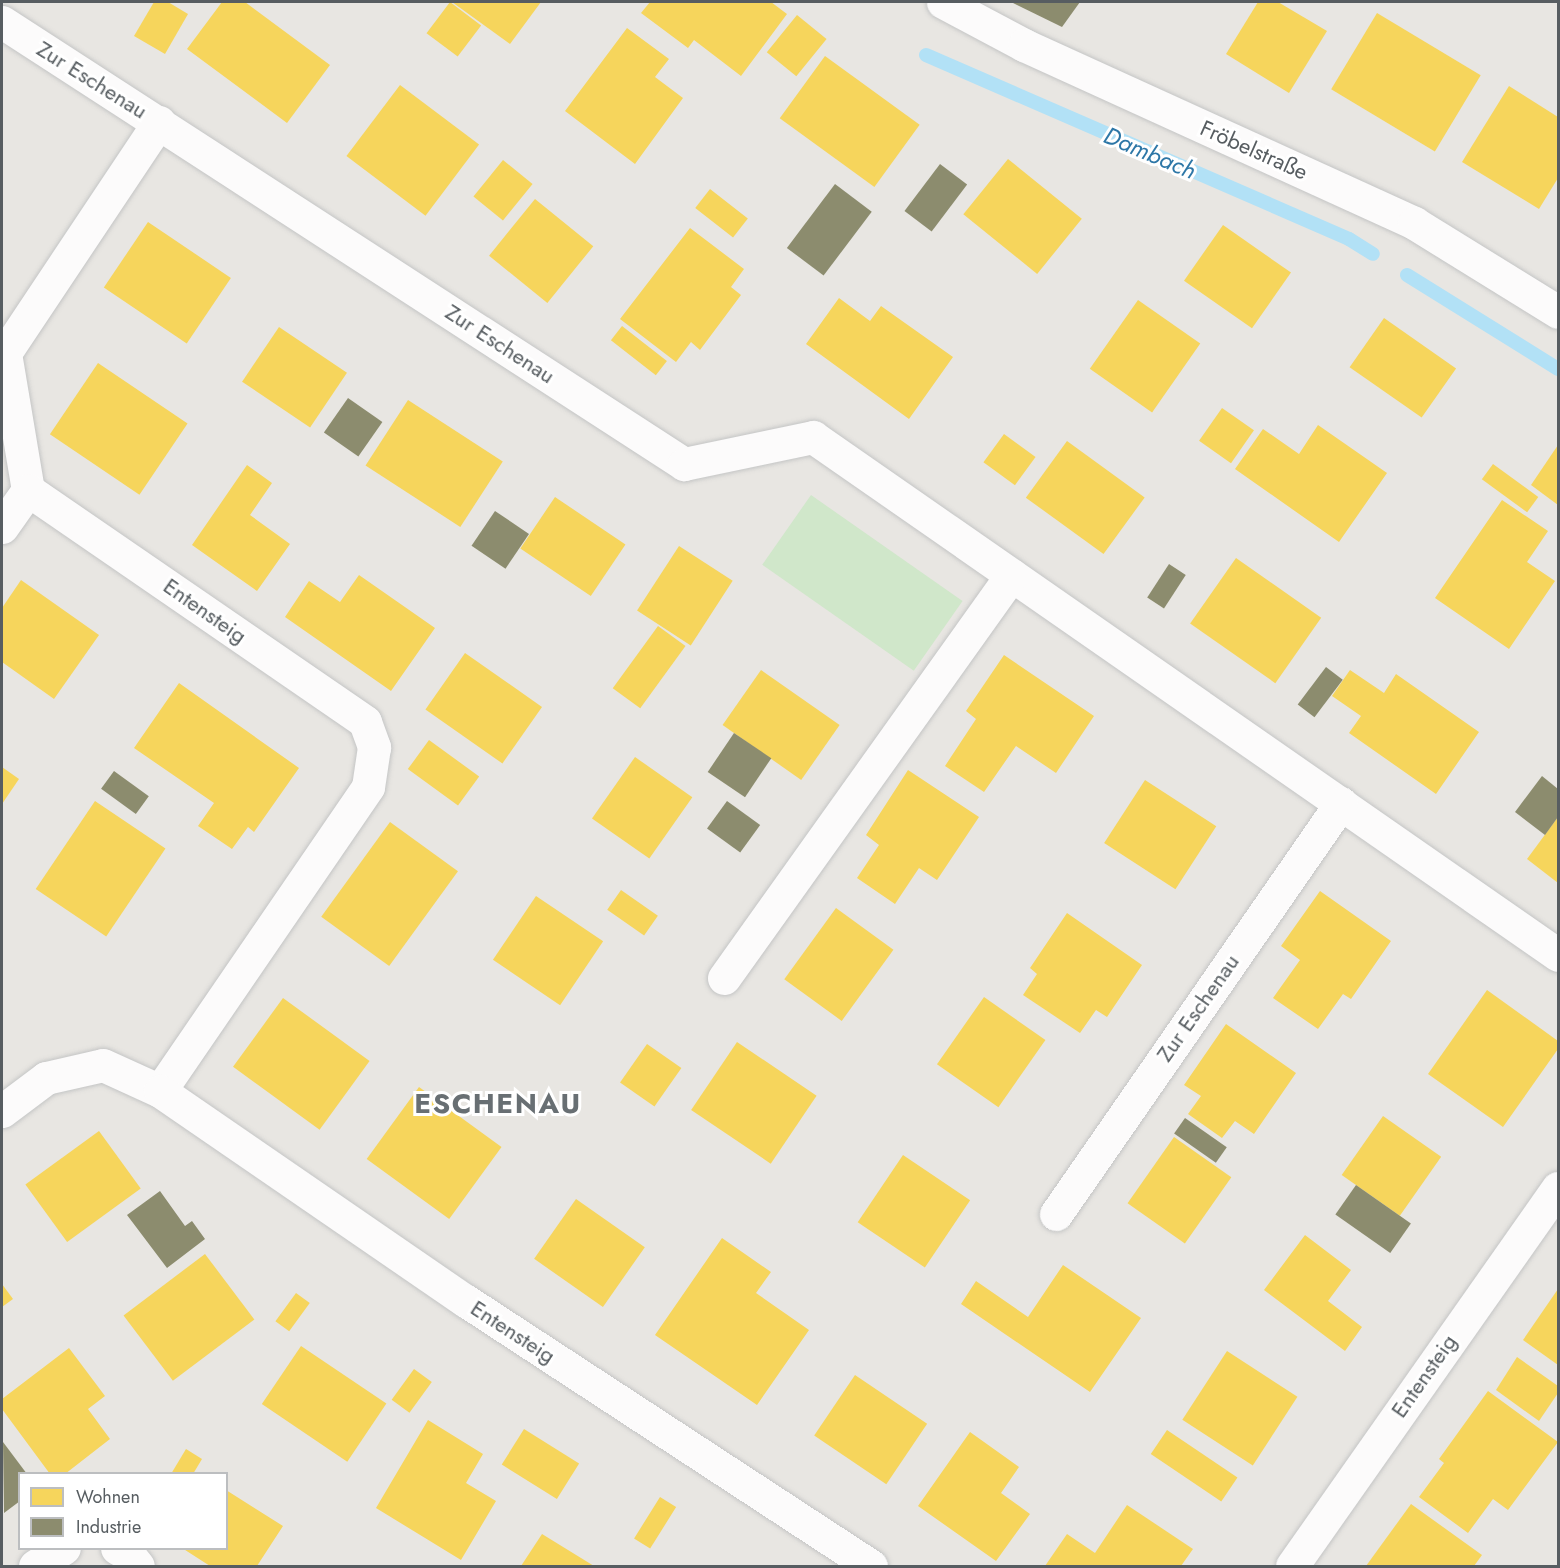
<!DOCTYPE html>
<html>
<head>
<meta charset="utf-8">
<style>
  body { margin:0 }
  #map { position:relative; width:1560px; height:1568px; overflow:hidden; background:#e8e6e2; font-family:Jost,sans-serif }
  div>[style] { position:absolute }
  .green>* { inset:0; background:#d0e7ca; transform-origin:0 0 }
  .homes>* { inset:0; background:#f6d55c; transform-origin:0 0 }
  .industry>* { inset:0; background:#8c8c6e; transform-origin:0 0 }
  .stream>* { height:14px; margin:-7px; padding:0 7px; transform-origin:7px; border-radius:7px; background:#b2e1f6 }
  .roads { filter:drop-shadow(0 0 2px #c4c5c5) drop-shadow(0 0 2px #c4c5c5) }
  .minor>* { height:33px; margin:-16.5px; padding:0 16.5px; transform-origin:16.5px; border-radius:16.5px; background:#fcfbfb }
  span { translate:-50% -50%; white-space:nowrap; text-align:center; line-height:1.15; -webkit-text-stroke:6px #fff; paint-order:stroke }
  .street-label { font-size:22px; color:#575d61 }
  .water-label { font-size:24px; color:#2d77a7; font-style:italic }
  .district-label { font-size:28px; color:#686f73; font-weight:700; letter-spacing:1.5px }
  .frame { position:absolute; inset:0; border:3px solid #575d61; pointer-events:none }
  .legend { position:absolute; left:18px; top:1472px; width:210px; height:78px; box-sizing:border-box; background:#fff; border:2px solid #bcbec0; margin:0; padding:8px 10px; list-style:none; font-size:18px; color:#575d61 }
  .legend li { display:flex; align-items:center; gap:12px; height:30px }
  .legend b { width:30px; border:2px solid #bcbec0 }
</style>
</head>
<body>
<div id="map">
  <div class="green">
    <div style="left:811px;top:495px;width:185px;height:85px;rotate:35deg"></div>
  </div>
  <div class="homes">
    <div style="clip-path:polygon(154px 2px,168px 2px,188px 14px,165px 54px,134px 36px)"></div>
    <div style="clip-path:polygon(222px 2px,245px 2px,330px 65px,287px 123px,187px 49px)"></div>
    <div style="left:450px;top:2px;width:39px;height:39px;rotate:37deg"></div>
    <div style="clip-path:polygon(452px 2px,541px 2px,510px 44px)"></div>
    <div style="clip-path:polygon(650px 2px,771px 2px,787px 14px,741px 76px,694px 40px,688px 48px,641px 13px)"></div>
    <div style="clip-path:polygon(1258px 2px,1278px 2px,1327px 31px,1289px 93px,1226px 54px)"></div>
    <div style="left:1377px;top:13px;width:121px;height:89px;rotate:31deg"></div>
    <div style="left:797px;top:15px;width:38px;height:48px;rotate:39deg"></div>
    <div style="clip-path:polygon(627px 28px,669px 59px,655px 77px,683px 98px,635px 164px,565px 111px)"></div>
    <div style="left:825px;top:56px;width:117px;height:77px;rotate:36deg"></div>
    <div style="left:400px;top:85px;width:99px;height:89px;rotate:37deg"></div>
    <div style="clip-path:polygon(1509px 86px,1558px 117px,1558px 178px,1539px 209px,1462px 162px)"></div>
    <div style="left:1008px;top:159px;width:95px;height:71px;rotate:39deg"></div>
    <div style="left:503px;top:160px;width:38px;height:47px;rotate:39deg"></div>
    <div style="left:710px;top:189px;width:48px;height:24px;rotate:38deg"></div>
    <div style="left:535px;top:199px;width:75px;height:73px;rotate:39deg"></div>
    <div style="left:148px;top:222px;width:100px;height:79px;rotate:34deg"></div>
    <div style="left:1223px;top:225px;width:83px;height:68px;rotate:35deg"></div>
    <div style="clip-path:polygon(690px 228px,744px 269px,731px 287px,741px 295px,700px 350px,691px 342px,676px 362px,620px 319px)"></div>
    <div style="clip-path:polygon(839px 298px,870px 321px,881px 306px,953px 357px,909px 419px,806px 344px)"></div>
    <div style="left:1138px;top:300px;width:76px;height:84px;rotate:35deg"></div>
    <div style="left:1384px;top:318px;width:88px;height:60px;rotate:35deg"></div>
    <div style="left:622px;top:326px;width:57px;height:18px;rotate:38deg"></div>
    <div style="left:279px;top:327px;width:82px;height:66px;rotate:34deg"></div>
    <div style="left:98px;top:363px;width:108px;height:86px;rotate:34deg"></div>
    <div style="left:408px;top:400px;width:113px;height:78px;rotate:33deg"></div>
    <div style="left:1222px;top:408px;width:39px;height:40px;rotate:35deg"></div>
    <div style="clip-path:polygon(1318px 425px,1387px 473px,1339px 542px,1235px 469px,1263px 429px,1299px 454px)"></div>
    <div style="left:1004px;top:434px;width:39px;height:35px;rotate:36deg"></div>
    <div style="left:1067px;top:441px;width:96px;height:70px;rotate:36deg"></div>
    <div style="clip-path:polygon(1558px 445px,1558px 505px,1531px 485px)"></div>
    <div style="left:1493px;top:464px;width:56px;height:19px;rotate:36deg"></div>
    <div style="clip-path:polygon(247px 465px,272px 483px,250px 515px,290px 544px,257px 591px,192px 545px)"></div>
    <div style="left:555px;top:497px;width:85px;height:62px;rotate:34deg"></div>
    <div style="clip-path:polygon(1502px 500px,1548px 531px,1527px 562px,1555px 581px,1509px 649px,1435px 598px)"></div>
    <div style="left:679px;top:546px;width:64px;height:77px;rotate:33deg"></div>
    <div style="left:1236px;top:558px;width:104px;height:80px;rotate:35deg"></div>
    <div style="clip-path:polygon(359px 575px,435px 628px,391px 691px,285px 617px,309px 581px,340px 602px)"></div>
    <div style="clip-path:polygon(21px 580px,99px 635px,54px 699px,2px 662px,2px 608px)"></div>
    <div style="left:658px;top:626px;width:34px;height:77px;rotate:36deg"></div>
    <div style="left:465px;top:653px;width:94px;height:69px;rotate:35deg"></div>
    <div style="clip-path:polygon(1004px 655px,1094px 716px,1056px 773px,1016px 746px,984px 792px,945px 766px,976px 719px,966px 711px)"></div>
    <div style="left:761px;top:670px;width:96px;height:67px;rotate:35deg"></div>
    <div style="clip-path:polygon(1350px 670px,1384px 693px,1396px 674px,1479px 732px,1436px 794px,1349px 733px,1361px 716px,1332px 696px)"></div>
    <div style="clip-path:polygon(179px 683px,299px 768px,254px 832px,248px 827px,232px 849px,198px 826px,214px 803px,134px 748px)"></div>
    <div style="left:429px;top:740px;width:62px;height:36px;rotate:36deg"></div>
    <div style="left:635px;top:757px;width:70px;height:75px;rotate:35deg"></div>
    <div style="clip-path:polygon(2px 767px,19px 779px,2px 804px)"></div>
    <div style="clip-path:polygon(908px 770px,979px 817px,937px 880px,919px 868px,895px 904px,857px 878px,879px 845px,866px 835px)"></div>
    <div style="left:1145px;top:780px;width:85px;height:75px;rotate:33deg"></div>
    <div style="left:95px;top:801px;width:85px;height:106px;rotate:34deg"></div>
    <div style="clip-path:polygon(1558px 817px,1558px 883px,1527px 859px)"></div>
    <div style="left:390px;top:822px;width:84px;height:117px;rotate:36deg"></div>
    <div style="left:621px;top:890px;width:45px;height:24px;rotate:35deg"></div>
    <div style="clip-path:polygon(1320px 891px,1391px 941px,1351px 999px,1343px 994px,1318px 1029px,1273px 998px,1300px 960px,1281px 946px)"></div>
    <div style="left:536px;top:896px;width:81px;height:77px;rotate:34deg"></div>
    <div style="left:836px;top:908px;width:71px;height:88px;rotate:36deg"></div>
    <div style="clip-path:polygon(1067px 913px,1142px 965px,1107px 1017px,1096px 1010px,1080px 1033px,1023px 995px,1037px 974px,1030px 968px)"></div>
    <div style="clip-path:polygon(1487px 990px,1558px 1041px,1558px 1049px,1503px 1127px,1428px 1074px)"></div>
    <div style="left:984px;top:997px;width:75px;height:82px;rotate:35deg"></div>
    <div style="left:283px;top:998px;width:107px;height:85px;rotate:36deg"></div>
    <div style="clip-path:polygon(1226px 1024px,1296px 1073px,1254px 1134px,1235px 1121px,1222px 1138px,1188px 1114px,1201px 1096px,1184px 1085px)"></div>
    <div style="left:737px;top:1042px;width:96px;height:82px;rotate:34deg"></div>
    <div style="left:647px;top:1044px;width:42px;height:47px;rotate:35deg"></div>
    <div style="left:419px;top:1087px;width:102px;height:89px;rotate:36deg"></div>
    <div style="left:1383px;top:1116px;width:71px;height:72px;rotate:35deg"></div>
    <div style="left:99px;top:1131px;width:71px;height:91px;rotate:54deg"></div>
    <div style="left:1174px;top:1137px;width:70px;height:81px;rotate:35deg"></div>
    <div style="left:903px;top:1155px;width:81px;height:81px;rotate:34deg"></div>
    <div style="left:576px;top:1199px;width:84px;height:73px;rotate:35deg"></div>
    <div style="clip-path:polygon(1305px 1235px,1351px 1270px,1328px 1301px,1362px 1327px,1345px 1351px,1264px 1290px)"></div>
    <div style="clip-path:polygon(722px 1238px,771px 1272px,756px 1293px,809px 1330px,757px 1405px,655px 1335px)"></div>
    <div style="left:205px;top:1254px;width:82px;height:102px;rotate:53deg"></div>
    <div style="clip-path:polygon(1063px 1265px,1141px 1318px,1090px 1392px,961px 1304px,976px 1281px,1028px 1317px)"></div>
    <div style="clip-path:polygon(2px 1284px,13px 1299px,2px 1307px)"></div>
    <div style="clip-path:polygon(1558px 1289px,1558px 1365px,1523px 1340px)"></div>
    <div style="left:296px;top:1293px;width:17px;height:35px;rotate:36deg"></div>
    <div style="left:301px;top:1346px;width:103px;height:70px;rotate:34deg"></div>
    <div style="clip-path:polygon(69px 1348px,105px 1396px,88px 1409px,110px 1439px,65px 1474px,50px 1474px,2px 1409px,2px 1399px)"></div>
    <div style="left:1227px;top:1351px;width:84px;height:82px;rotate:33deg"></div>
    <div style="clip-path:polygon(1517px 1357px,1558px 1386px,1558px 1393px,1539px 1421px,1496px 1390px)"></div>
    <div style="left:414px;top:1369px;width:22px;height:38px;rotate:36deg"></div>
    <div style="left:855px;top:1375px;width:87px;height:73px;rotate:34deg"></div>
    <div style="clip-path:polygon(1488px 1391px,1558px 1442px,1508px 1510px,1493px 1499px,1468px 1533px,1419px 1497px,1444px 1463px,1439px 1459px)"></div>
    <div style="clip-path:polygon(428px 1420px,483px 1454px,466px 1483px,496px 1501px,461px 1560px,376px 1508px)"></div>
    <div style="left:524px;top:1429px;width:65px;height:42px;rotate:32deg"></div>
    <div style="left:1167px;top:1430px;width:85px;height:29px;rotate:34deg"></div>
    <div style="clip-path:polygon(970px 1432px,1019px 1467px,1001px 1493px,1030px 1514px,996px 1561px,918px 1506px)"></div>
    <div style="clip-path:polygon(186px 1449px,202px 1459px,193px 1474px,171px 1474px)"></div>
    <div style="clip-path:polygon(226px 1490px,283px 1526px,257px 1566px,210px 1566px,182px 1548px,226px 1548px)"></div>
    <div style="left:660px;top:1497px;width:19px;height:49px;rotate:32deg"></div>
    <div style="clip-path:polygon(1411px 1504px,1482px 1555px,1474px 1566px,1366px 1566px)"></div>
    <div style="clip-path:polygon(1127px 1505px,1193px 1549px,1181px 1566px,1045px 1566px,1067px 1534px,1095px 1553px)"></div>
    <div style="clip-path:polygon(542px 1534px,594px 1566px,521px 1566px)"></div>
  </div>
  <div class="industry">
    <div style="clip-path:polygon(1011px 2px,1080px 2px,1062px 27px)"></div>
    <div style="left:940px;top:164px;width:34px;height:59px;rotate:37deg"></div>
    <div style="left:835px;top:184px;width:46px;height:80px;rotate:37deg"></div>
    <div style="left:348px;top:398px;width:42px;height:42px;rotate:35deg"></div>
    <div style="left:495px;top:511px;width:41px;height:42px;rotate:34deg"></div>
    <div style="left:1169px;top:564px;width:20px;height:40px;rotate:33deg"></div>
    <div style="left:1326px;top:667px;width:21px;height:47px;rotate:37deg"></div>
    <div style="left:734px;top:733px;width:45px;height:47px;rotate:34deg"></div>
    <div style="left:114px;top:771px;width:43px;height:22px;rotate:36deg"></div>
    <div style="clip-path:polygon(1542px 776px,1558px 789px,1558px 817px,1545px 835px,1515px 812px)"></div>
    <div style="left:727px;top:801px;width:41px;height:34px;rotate:36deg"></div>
    <div style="left:1185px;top:1118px;width:51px;height:19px;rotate:35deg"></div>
    <div style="left:1356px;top:1185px;width:67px;height:36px;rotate:35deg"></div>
    <div style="clip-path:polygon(160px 1191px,185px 1226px,192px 1221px,205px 1239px,167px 1268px,127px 1215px)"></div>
    <div style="clip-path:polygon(3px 1442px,27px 1474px,20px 1474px,20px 1501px,4px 1513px)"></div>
  </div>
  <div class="stream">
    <div style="left:926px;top:55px;width:461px;rotate:23.5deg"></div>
    <div style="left:1349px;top:239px;width:28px;rotate:32deg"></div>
    <div style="left:1407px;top:275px;width:178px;rotate:31.9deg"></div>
  </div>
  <div class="roads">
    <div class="minor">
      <div style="left:943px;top:2px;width:92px;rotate:28deg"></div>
      <div style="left:1024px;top:45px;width:429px;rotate:24.5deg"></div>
      <div style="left:1414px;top:223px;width:169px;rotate:31.7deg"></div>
      <div style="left:2px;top:22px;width:813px;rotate:32.95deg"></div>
      <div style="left:684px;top:464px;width:132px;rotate:-11.8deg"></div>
      <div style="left:813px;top:437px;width:907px;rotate:34.81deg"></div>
      <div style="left:159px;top:122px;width:278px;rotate:123.7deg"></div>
      <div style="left:5px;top:353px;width:139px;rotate:80.5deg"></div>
      <div style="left:28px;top:490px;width:409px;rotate:34.5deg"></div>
      <div style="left:365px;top:722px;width:27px;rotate:70deg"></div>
      <div style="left:374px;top:747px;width:40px;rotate:98.5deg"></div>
      <div style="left:368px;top:787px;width:368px;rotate:124.4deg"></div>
      <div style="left:2px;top:527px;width:45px;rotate:-54.9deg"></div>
      <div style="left:724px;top:978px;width:495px;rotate:-54.5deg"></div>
      <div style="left:2px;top:1111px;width:55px;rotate:-36.9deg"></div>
      <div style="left:46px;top:1078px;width:58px;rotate:-12.8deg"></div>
      <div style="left:103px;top:1065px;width:63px;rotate:24.5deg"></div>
      <div style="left:160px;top:1091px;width:371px;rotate:34.5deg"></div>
      <div style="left:466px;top:1301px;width:484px;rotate:33.2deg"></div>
      <div style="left:1056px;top:1214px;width:500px;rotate:-55.26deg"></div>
      <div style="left:117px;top:1548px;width:14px;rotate:30deg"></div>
      <div style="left:129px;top:1555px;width:14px;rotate:51deg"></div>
      <div style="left:35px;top:1566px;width:34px;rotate:-32deg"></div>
      <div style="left:1292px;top:1566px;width:462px;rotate:-54.9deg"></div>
    </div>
  </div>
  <div class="street-label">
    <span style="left:92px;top:80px;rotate:32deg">Zur Eschenau</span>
    <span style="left:1254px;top:150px;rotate:24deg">Fröbelstraße</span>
    <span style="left:500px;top:344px;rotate:33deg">Zur Eschenau</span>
    <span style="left:205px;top:611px;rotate:35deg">Entensteig</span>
    <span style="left:1198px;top:1008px;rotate:-55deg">Zur Eschenau</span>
    <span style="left:513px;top:1332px;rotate:33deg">Entensteig</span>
    <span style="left:1424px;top:1376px;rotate:-55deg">Entensteig</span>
  </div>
  <div class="water-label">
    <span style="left:1150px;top:153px;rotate:23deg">Dambach</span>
  </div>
  <div class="district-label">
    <span style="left:498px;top:1104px">ESCHENAU</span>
  </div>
  <div class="frame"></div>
  <ul class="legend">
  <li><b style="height:16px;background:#f6d55c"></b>Wohnen</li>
  <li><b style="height:16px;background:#8c8c6e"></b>Industrie</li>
  </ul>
</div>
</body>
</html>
